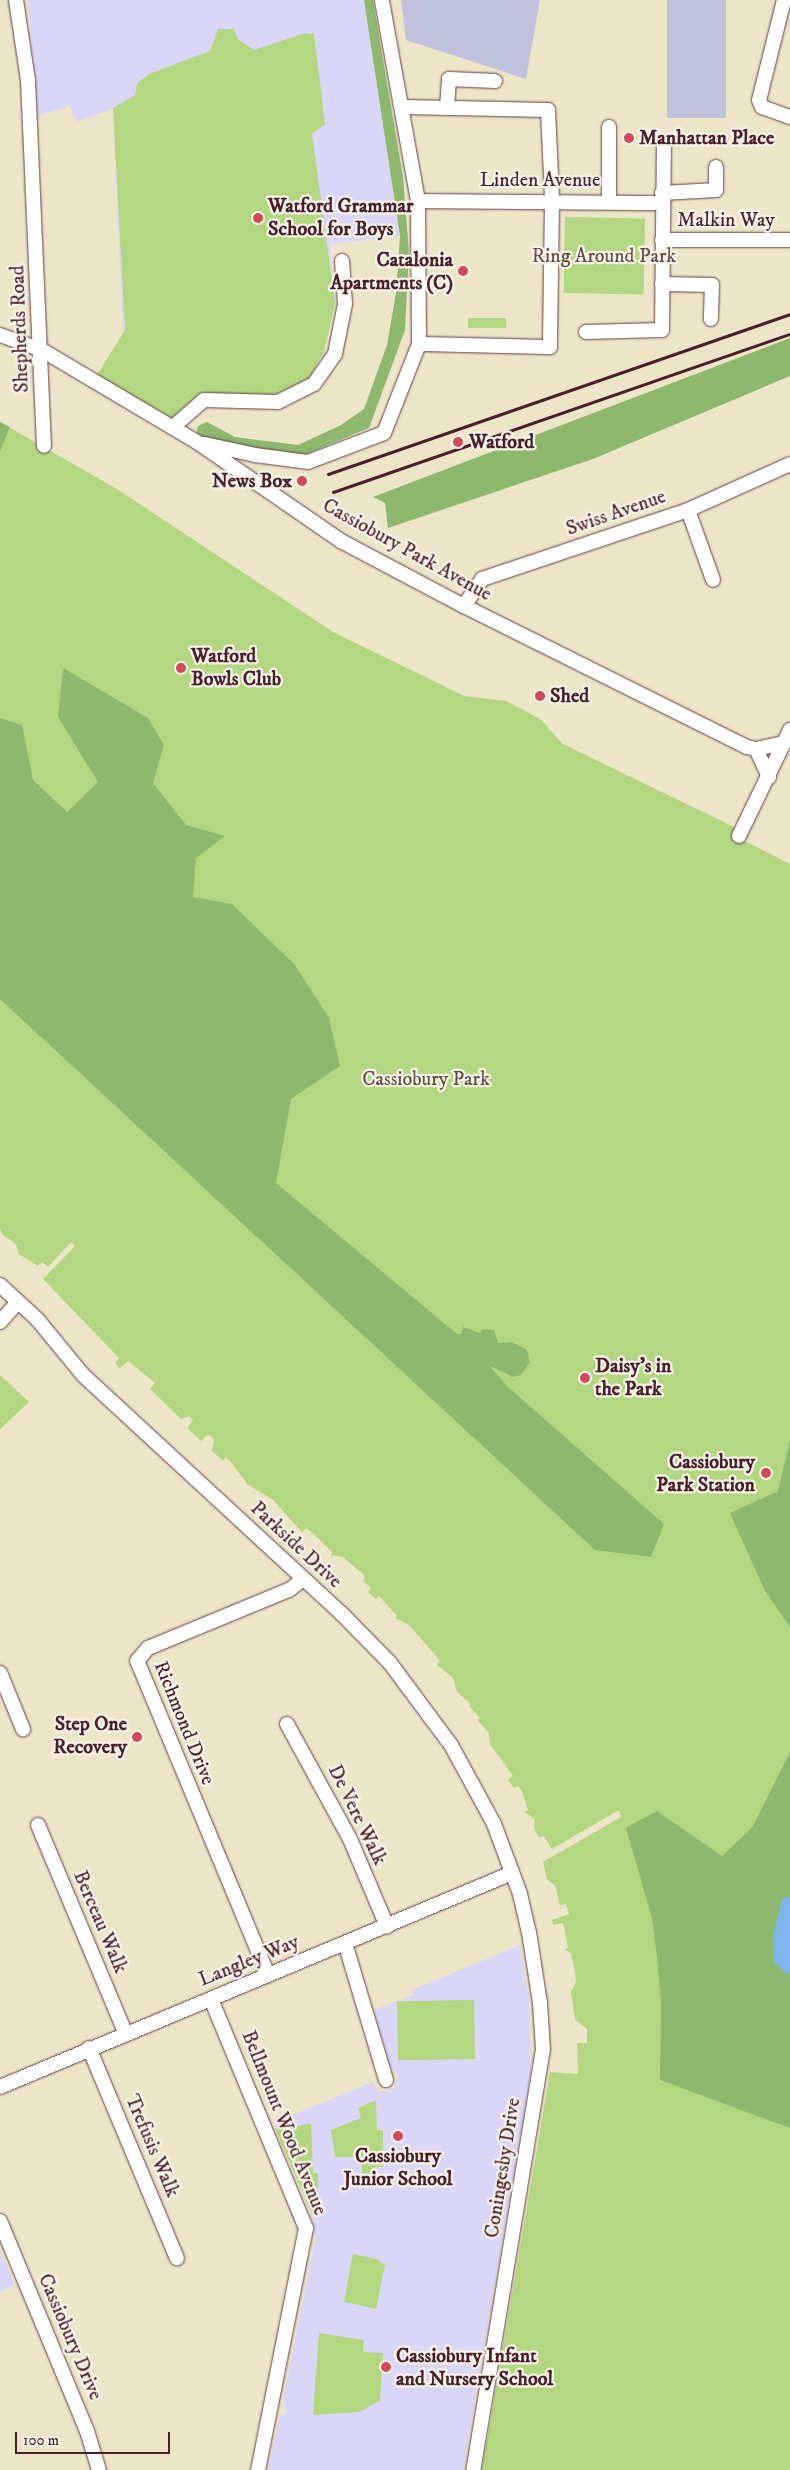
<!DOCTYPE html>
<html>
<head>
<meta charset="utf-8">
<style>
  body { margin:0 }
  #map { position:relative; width:790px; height:2470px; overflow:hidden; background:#ede5c8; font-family:"IM FELL DW Pica",serif }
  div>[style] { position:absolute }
  .built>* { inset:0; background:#dad6f7 }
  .industrial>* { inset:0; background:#c0c2dd; transform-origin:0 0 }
  .green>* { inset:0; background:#b2d780; transform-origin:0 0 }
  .forest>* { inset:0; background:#8db86e }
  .river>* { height:19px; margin:-9.5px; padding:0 9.5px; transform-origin:9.5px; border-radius:9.5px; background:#7eb5ed }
  .roads { filter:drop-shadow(0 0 1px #623d43) drop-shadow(0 0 1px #623d43) }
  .minor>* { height:14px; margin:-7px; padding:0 7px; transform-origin:7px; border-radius:7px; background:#fff }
  .rail>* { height:3px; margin:-1.5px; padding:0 1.5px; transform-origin:1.5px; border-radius:1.5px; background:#4a1f2b }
  .dots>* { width:14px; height:14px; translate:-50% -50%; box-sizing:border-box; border:2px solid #f7f3e8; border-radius:50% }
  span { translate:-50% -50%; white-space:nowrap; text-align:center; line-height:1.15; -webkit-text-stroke:4.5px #f7f3e8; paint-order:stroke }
  .poi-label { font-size:20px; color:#4a1f2b; font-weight:700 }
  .left { translate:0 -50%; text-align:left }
  .right { translate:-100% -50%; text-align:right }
  .street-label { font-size:20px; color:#4a1f2b }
  .park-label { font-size:20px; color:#644d40 }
  .scale { position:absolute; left:15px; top:2432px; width:155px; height:22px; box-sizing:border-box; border:2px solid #4a1f2b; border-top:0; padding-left:6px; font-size:15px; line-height:18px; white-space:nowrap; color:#4a1f2b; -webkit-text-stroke:4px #f7f3e8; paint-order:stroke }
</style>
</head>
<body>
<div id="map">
  <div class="built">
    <div style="clip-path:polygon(28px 0,364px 0,400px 236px,330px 244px,335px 303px,324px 352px,291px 387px,274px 395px,210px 393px,182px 419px,123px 337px,113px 109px,76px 122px,70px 106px,37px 116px)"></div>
    <div style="clip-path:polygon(520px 1945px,529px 2001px,531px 2072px,463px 2470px,268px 2470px,280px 2415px,287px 2412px,283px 2400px,315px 2241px,313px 2219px,274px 2123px,372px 2082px,380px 2092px,394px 2088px,398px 2076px,390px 2066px,374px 2010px,414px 1995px,412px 1990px)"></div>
    <div style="clip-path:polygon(0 2250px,15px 2285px,0 2292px)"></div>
  </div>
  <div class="industrial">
    <div style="clip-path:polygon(401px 0,540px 0,526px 79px,406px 40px)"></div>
    <div style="left:667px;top:0;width:59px;height:118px"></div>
  </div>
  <div class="green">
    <div style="clip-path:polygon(218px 29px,234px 29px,238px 39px,254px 50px,305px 33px,314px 34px,325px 124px,312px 134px,335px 303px,324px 352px,309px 379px,274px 395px,210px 393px,177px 421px,97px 375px,125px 330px,113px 108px,135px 95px,137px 83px,149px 74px,210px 51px)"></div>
    <div style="left:565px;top:217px;width:80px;height:76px;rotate:1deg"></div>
    <div style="left:468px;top:318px;width:38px;height:10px"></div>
    <div style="clip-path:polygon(0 422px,117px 489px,333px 632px,464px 696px,506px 701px,540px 719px,563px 744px,736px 828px,745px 841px,790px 864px,790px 2470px,482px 2470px,550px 2072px,578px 2074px,577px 2043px,587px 2043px,587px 2029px,575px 2020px,571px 1992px,576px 1982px,575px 1972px,571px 1953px,565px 1950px,568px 1947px,563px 1923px,553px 1925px,552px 1920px,569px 1914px,566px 1904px,560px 1905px,555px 1886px,547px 1879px,543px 1862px,621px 1817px,619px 1810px,552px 1849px,544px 1836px,539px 1838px,534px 1828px,535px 1819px,524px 1812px,528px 1810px,522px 1791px,518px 1786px,514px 1788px,508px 1780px,513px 1776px,490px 1744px,489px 1733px,477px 1720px,480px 1718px,469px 1706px,471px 1704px,457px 1692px,453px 1678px,437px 1665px,440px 1661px,409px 1625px,395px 1618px,397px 1616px,379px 1596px,376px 1599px,368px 1592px,371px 1588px,363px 1581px,365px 1576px,343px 1557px,333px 1555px,331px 1557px,332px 1552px,316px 1536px,306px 1528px,302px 1532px,273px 1500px,248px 1485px,230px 1461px,226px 1457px,223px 1461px,212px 1451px,214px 1439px,208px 1434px,201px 1441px,187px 1428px,193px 1420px,189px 1416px,181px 1419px,150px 1389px,155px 1383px,148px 1377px,128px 1361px,120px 1368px,115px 1363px,119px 1358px,46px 1282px,43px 1279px,75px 1246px,71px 1242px,48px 1267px,42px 1262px,38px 1266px,19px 1254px,16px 1244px,3px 1235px,0 1229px)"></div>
    <div style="clip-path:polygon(0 1375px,29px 1402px,0 1429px)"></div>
    <div style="left:474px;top:2000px;width:59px;height:77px;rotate:89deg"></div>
    <div style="clip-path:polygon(376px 2100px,377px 2130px,383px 2130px,383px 2167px,373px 2167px,373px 2178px,362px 2178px,362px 2157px,335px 2157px,331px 2130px,361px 2118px,358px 2108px)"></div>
    <div style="clip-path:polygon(294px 2123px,295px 2127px,311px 2123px,313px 2173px,318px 2173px,318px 2204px,317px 2211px,312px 2214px,275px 2129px)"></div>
    <div style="clip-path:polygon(353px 2254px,377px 2259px,385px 2265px,376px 2309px,344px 2302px)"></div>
    <div style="clip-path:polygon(319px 2333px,364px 2340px,363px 2352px,383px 2353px,380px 2401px,359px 2412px,313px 2415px)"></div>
  </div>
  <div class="forest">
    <div style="clip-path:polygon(364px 0,373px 0,403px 177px,409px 253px,405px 330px,369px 428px,299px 457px,202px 443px,196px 435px,198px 426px,207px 422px,235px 437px,298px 445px,341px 425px,364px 409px,387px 345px,396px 293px,400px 236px)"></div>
    <div style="clip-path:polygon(790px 338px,790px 376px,593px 459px,388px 528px,385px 503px,373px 497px)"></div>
    <div style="clip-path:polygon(0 422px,10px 427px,0 451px)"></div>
    <div style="clip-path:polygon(63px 668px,148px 718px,164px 745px,153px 783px,186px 825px,225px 836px,196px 858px,193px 897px,232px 904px,294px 964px,329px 1018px,340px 1066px,291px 1099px,276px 1183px,457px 1334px,461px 1334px,463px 1327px,480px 1333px,483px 1329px,494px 1330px,498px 1343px,512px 1342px,527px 1350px,530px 1362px,521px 1375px,513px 1377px,490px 1366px,507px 1386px,664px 1524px,651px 1557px,595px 1550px,0 999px,0 718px,22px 725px,33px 780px,67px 812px,98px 782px,58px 717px)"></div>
    <div style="clip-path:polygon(790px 1440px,790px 1627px,765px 1591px,730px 1513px,778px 1491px)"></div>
    <div style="clip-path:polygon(790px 1752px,790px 2128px,660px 2080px,661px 2004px,657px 1956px,652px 1918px,626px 1828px,657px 1811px,722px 1856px,752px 1828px)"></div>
  </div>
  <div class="river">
    <div style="left:790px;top:1905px;width:34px;rotate:104deg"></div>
    <div style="left:782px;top:1938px;width:18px;rotate:90deg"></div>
    <div style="left:782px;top:1956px;width:11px;rotate:45deg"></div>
  </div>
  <div class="roads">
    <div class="minor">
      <div style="left:16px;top:0;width:81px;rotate:81.5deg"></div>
      <div style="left:28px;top:80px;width:366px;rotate:87.5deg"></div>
      <div style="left:784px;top:0;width:103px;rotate:104deg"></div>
      <div style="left:759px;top:100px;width:8px;rotate:67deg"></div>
      <div style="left:762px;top:107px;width:30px;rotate:20deg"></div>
      <div style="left:403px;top:107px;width:145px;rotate:1.2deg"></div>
      <div style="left:548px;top:110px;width:89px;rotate:87.4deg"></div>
      <div style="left:552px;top:199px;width:148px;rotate:90.8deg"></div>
      <div style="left:550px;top:347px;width:131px;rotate:-178.7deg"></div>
      <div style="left:447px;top:108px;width:29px;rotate:-86deg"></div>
      <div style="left:449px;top:79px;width:46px;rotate:2.5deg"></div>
      <div style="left:609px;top:127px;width:73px;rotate:90deg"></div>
      <div style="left:662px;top:193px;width:54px;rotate:-3.2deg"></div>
      <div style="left:716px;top:190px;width:23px;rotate:-90deg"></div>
      <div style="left:418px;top:201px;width:244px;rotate:0.5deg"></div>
      <div style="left:662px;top:240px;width:128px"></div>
      <div style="left:662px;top:284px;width:50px;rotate:1.1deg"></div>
      <div style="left:712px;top:285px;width:34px;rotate:92deg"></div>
      <div style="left:586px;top:332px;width:76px;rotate:-1.5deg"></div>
      <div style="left:662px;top:330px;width:186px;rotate:-89.4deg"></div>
      <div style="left:0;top:335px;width:45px;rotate:19.7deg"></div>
      <div style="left:42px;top:350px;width:180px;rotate:30.7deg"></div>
      <div style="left:197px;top:442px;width:175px;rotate:34.5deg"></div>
      <div style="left:341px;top:541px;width:139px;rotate:27.9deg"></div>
      <div style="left:464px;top:606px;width:316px;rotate:26.5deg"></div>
      <div style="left:747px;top:747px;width:9px;rotate:13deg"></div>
      <div style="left:756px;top:749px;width:29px;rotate:-12deg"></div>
      <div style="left:173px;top:427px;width:41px;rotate:-41.1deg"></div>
      <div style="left:204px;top:400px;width:74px;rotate:1.5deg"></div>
      <div style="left:278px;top:402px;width:40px;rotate:-26.6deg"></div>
      <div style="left:314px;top:384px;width:37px;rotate:-55deg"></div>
      <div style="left:335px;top:354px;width:51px;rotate:-78.7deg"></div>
      <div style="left:345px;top:304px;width:43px;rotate:-94deg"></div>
      <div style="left:205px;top:444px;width:51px;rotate:12.4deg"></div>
      <div style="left:255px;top:455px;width:53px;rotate:7.5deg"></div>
      <div style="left:308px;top:462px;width:81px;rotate:-20.9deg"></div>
      <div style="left:384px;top:433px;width:96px;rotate:-68.5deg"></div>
      <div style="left:419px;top:344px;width:143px;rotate:-90.4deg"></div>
      <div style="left:418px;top:201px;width:204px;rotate:-100.2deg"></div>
      <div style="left:688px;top:510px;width:74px;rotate:70.3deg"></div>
      <div style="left:464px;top:606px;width:32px;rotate:-56deg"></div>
      <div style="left:482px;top:579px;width:217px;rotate:-18.5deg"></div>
      <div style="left:688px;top:510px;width:112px;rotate:-24.3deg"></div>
      <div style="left:756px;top:749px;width:31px;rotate:65deg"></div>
      <div style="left:739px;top:836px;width:118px;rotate:-64.3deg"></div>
      <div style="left:0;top:1285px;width:50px;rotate:42.6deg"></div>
      <div style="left:37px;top:1319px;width:72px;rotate:50.6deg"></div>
      <div style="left:83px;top:1375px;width:351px;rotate:42.7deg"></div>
      <div style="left:341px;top:1613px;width:70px;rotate:45.6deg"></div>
      <div style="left:390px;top:1663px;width:102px;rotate:53.4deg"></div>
      <div style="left:451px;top:1745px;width:90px;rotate:61.4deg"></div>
      <div style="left:494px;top:1824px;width:75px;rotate:69.6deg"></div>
      <div style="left:520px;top:1894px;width:39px;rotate:77deg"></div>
      <div style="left:529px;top:1932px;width:72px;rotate:81.2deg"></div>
      <div style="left:540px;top:2003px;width:46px;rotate:86.3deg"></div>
      <div style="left:543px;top:2049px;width:427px;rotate:99.4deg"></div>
      <div style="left:0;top:1322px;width:27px;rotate:-48deg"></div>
      <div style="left:0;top:1673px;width:61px;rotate:67.7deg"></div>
      <div style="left:287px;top:1724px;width:131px;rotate:61.3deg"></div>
      <div style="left:350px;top:1839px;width:95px;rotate:67deg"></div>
      <div style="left:38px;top:1825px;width:227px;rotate:67.2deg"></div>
      <div style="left:345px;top:1943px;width:143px;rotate:73.3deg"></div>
      <div style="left:268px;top:1975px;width:340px;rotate:-112.6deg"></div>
      <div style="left:137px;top:1661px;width:17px;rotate:-50deg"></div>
      <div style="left:148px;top:1648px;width:152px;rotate:-22.4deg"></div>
      <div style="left:289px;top:1590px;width:18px;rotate:-38deg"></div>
      <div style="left:211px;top:1999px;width:248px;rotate:67.5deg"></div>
      <div style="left:306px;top:2228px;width:247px;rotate:101.2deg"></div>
      <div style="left:89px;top:2048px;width:228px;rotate:67.3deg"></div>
      <div style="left:0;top:2087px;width:555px;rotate:-22.68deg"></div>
      <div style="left:0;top:2221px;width:227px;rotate:67.5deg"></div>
      <div style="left:87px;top:2431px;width:41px;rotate:72.9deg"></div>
    </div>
  </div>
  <div class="rail">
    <div style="left:328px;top:474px;width:489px;rotate:-19.1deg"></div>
    <div style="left:333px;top:492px;width:484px;rotate:-19.1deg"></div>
  </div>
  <div class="dots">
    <div style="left:629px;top:138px;background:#d1495b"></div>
    <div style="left:258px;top:218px;background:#d1495b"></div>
    <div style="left:463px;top:271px;background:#d1495b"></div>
    <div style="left:458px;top:442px;background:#d1495b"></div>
    <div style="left:302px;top:481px;background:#d1495b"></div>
    <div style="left:181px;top:668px;background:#d1495b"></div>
    <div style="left:540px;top:696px;background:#d1495b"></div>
    <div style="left:585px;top:1378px;background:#d1495b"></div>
    <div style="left:766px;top:1473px;background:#d1495b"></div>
    <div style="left:137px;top:1737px;background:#d1495b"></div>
    <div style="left:398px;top:2136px;background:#d1495b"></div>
    <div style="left:386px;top:2367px;background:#d1495b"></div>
  </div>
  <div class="poi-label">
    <span class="left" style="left:639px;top:138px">Manhattan Place</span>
    <span class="left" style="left:268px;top:218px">Watford Grammar<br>School for Boys</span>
    <span class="right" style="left:453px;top:272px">Catalonia<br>Apartments (C)</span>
    <span class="left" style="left:469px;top:442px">Watford</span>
    <span class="right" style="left:292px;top:481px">News Box</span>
    <span class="left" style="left:191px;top:668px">Watford<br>Bowls Club</span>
    <span class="left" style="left:550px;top:696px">Shed</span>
    <span class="left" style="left:595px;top:1378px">Daisy’s in<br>the Park</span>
    <span class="right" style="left:755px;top:1474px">Cassiobury<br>Park Station</span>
    <span class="right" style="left:127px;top:1736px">Step One<br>Recovery</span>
    <span style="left:398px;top:2168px">Cassiobury<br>Junior School</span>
    <span class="left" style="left:396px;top:2368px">Cassiobury Infant<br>and Nursery School</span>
  </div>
  <div class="street-label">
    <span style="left:540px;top:180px">Linden Avenue</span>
    <span style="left:726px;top:220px">Malkin Way</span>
    <span style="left:20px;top:329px;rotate:-92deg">Shepherds Road</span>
    <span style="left:616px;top:513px;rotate:-19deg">Swiss Avenue</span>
    <span style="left:407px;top:550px;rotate:29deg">Cassiobury Park Avenue</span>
    <span style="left:296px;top:1545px;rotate:43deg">Parkside Drive</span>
    <span style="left:184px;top:1723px;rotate:68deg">Richmond Drive</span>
    <span style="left:357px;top:1815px;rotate:64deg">De Vere Walk</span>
    <span style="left:100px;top:1922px;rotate:67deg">Berceau Walk</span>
    <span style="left:249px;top:1961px;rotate:-22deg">Langley Way</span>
    <span style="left:284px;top:2123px;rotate:68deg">Bellmount Wood Avenue</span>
    <span style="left:152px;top:2146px;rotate:67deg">Trefusis Walk</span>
    <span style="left:503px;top:2168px;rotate:-81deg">Coningesby Drive</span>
    <span style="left:70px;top:2337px;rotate:67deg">Cassiobury Drive</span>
  </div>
  <div class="park-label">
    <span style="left:604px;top:256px">Ring Around Park</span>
    <span style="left:426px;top:1079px">Cassiobury Park</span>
  </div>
  <div class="scale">100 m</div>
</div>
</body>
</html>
